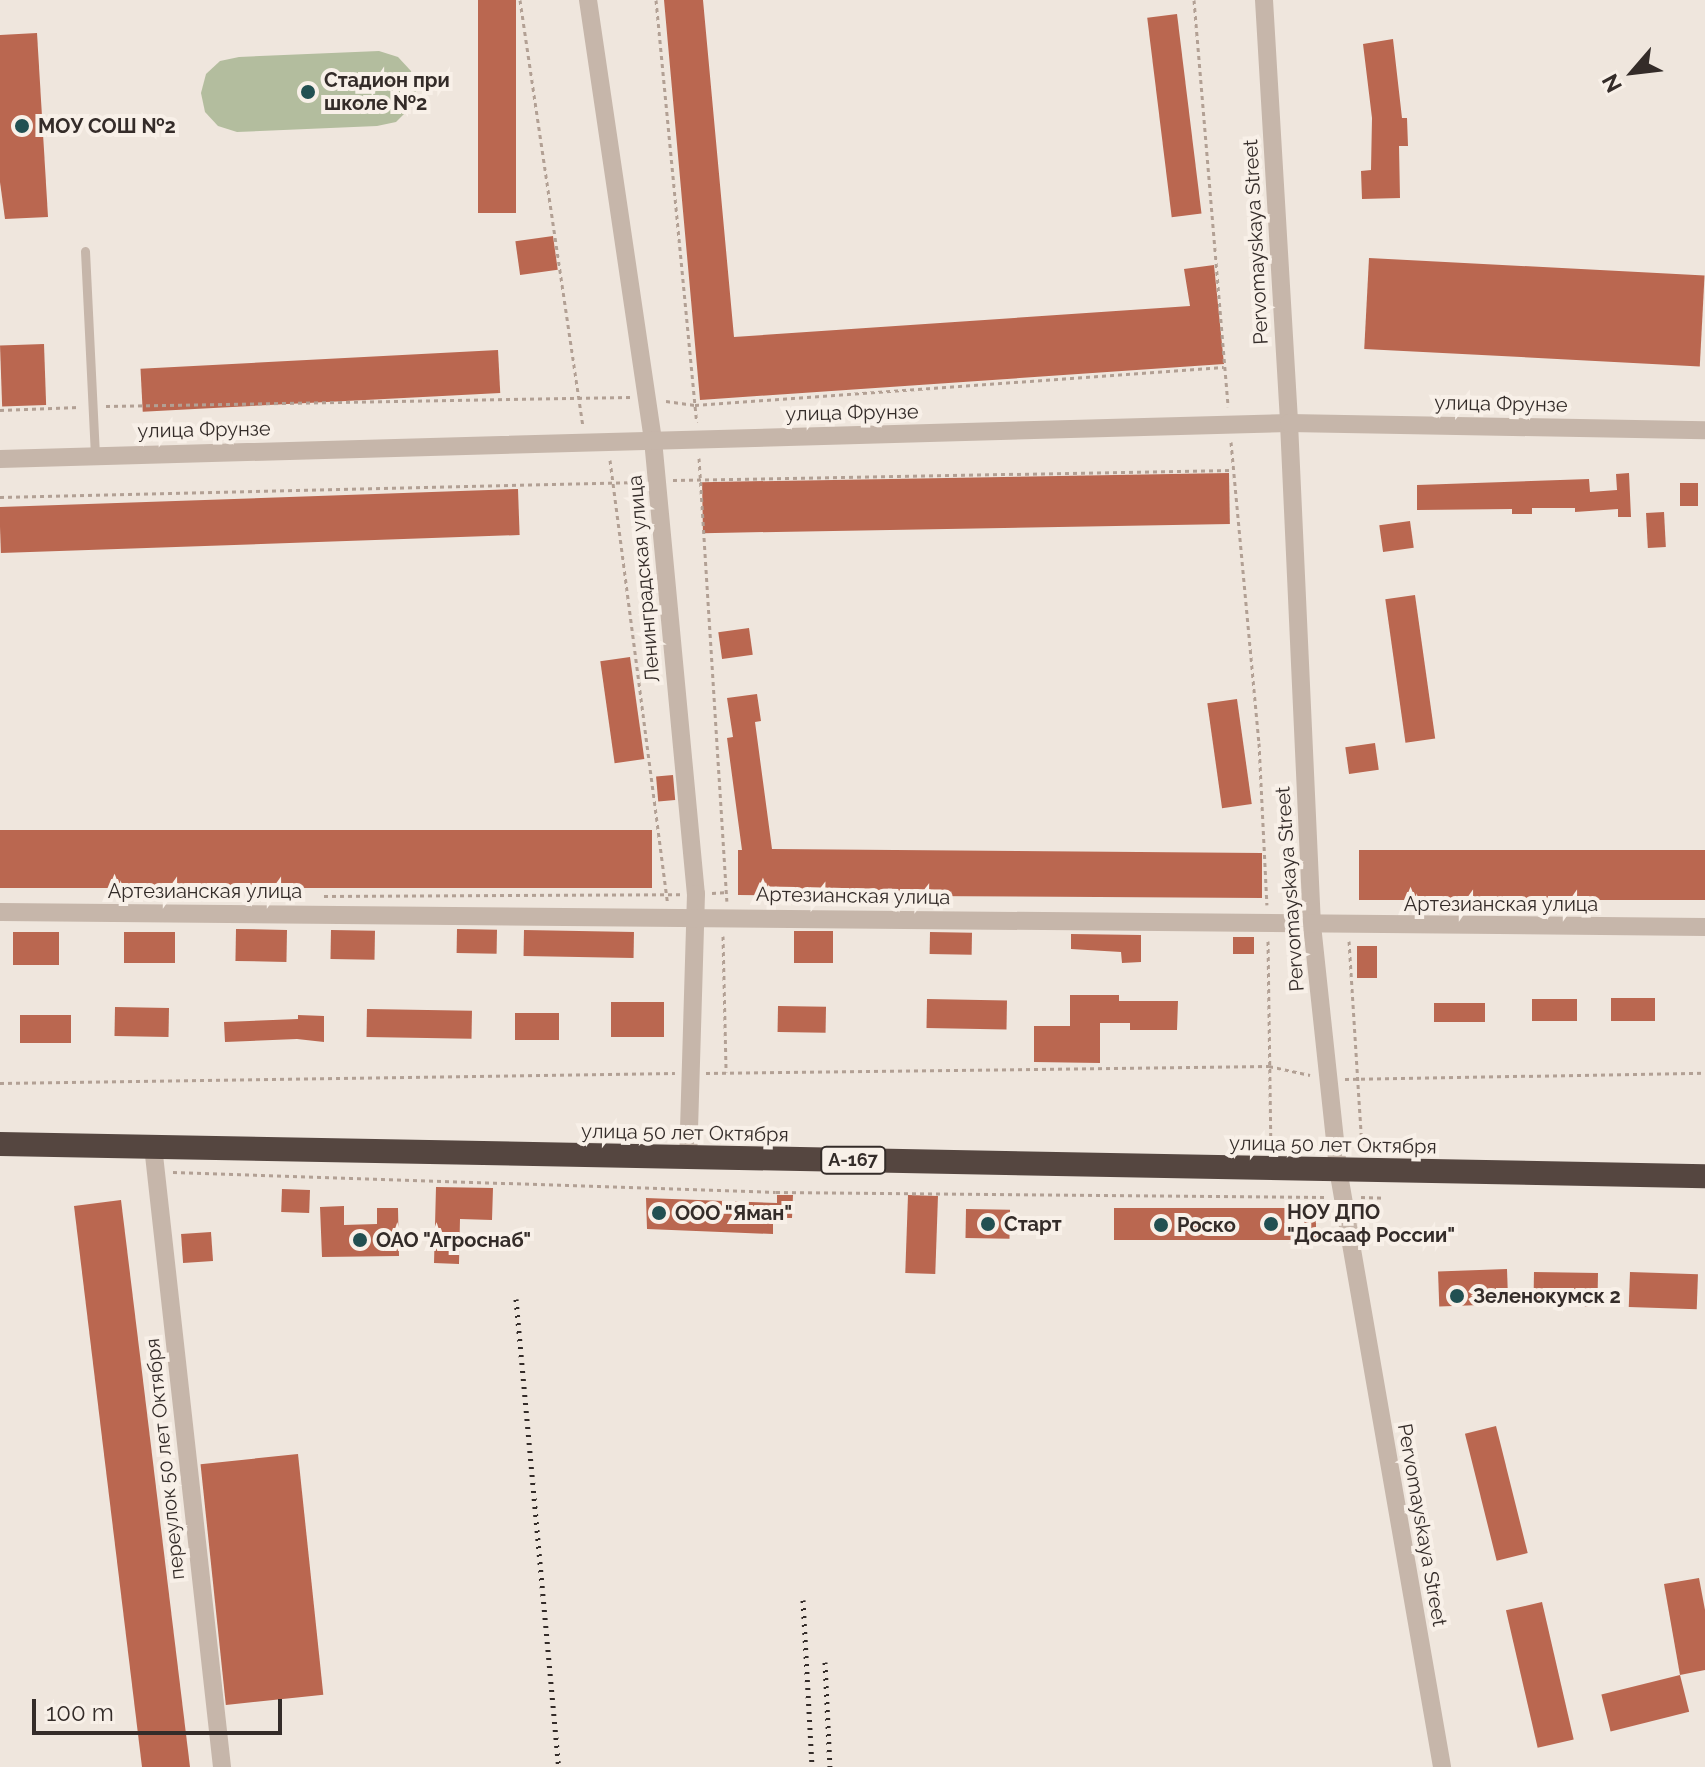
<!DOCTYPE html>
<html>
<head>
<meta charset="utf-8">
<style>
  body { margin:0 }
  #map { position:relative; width:1705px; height:1767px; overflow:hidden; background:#efe6dd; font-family:Raleway,sans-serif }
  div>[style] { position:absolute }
  .green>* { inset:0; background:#b3bd9e }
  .building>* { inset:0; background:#ba6750; transform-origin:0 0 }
  .path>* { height:3px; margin-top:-1.5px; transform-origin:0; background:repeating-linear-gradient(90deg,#b2a094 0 4px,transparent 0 8px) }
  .lane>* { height:9px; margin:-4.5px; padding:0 4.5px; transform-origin:4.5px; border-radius:4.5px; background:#c6b6aa }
  .street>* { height:18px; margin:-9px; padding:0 9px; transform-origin:9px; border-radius:9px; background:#c6b6aa }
  .highway>* { height:24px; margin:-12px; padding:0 12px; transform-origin:12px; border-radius:12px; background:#554640 }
  .rail>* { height:5px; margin-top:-2.5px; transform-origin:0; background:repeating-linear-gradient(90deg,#342c29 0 2px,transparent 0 8px) }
  .dots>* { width:22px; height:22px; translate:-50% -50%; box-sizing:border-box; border:4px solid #f8f0e8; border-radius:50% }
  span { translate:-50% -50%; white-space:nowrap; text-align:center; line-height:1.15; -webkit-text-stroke:8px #f8f0e8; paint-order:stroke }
  .shield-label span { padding:2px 6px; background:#f8f0e8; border:2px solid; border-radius:6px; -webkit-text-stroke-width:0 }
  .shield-label { font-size:18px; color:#342c29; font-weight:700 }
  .poi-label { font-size:20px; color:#342c29; font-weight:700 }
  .left { translate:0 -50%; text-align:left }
  .street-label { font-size:20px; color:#342c29 }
  .north { position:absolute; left:1593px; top:32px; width:80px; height:80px; -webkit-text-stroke:6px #f8f0e8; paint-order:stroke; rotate:242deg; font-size:22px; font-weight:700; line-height:32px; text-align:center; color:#342c29 }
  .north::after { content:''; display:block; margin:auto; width:28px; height:36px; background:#342c29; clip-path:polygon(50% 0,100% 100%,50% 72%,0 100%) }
  .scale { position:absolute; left:32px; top:1699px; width:250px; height:36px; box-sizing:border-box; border:4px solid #342c29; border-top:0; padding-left:10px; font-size:24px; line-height:28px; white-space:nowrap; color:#342c29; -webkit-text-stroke:6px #f8f0e8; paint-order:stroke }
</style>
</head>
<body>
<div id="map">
  <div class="green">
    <div style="clip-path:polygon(379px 51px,398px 57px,411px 71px,416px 90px,410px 108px,396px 122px,377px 126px,237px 132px,218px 126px,205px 112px,201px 93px,206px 74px,220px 61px,239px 57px)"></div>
  </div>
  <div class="building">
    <div style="left:478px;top:0;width:38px;height:213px"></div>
    <div style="clip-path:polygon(664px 0,703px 0,734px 337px,1190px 306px,1184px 269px,1214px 265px,1224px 364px,700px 400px)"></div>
    <div style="left:1177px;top:14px;width:201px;height:30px;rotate:83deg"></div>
    <div style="clip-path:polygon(37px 33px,48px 217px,5px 219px,0 182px,0 35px)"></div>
    <div style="clip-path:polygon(1393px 39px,1402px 118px,1407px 118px,1408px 146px,1399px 146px,1400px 198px,1362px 199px,1361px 171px,1371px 170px,1372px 118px,1363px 44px)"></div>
    <div style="left:553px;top:236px;width:34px;height:38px;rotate:82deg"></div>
    <div style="left:1369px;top:258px;width:336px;height:91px;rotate:3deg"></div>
    <div style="left:44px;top:344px;width:61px;height:44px;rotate:88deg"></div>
    <div style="left:498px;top:350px;width:43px;height:358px;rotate:87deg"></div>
    <div style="left:1229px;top:473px;width:51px;height:527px;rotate:89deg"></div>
    <div style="clip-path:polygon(1629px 473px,1631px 517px,1618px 517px,1618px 509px,1575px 512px,1575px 508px,1532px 508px,1532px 514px,1512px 514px,1512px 509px,1417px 510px,1417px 485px,1589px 479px,1590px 492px,1617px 490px,1616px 474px)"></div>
    <div style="left:1680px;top:483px;width:18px;height:23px"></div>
    <div style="left:518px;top:489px;width:46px;height:519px;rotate:88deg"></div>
    <div style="left:1664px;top:512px;width:35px;height:18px;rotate:87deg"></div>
    <div style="left:1410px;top:521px;width:27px;height:31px;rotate:82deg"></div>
    <div style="left:1415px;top:595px;width:145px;height:30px;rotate:82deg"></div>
    <div style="left:749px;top:628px;width:27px;height:31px;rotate:82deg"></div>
    <div style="left:630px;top:657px;width:103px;height:30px;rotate:82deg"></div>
    <div style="clip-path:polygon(757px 694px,761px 721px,755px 722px,772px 849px,1262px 853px,1262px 898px,738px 895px,738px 850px,742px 850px,727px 738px,733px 737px,727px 698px)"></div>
    <div style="left:1237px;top:699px;width:106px;height:30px;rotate:82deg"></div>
    <div style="left:1375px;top:743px;width:27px;height:30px;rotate:82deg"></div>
    <div style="left:673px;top:775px;width:25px;height:17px;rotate:85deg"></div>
    <div style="left:652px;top:830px;width:58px;height:652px;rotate:90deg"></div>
    <div style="left:1359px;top:850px;width:346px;height:50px"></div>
    <div style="left:236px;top:929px;width:51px;height:32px;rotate:1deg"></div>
    <div style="left:457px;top:929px;width:40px;height:24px;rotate:1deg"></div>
    <div style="left:331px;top:930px;width:44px;height:29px;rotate:1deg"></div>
    <div style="left:524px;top:930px;width:110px;height:26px;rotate:1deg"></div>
    <div style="left:794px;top:931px;width:39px;height:32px"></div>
    <div style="left:13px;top:932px;width:46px;height:33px"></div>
    <div style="left:124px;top:932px;width:51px;height:31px"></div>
    <div style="left:930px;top:932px;width:42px;height:22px;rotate:1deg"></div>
    <div style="clip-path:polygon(1071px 934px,1141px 935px,1141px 962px,1122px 963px,1121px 952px,1071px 949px)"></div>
    <div style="left:1233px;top:937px;width:21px;height:17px"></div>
    <div style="left:1357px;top:946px;width:20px;height:32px"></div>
    <div style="clip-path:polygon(1070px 995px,1119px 995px,1119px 1001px,1178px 1001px,1177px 1030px,1130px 1030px,1130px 1023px,1100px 1023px,1100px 1063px,1034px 1062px,1034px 1026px,1070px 1026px)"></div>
    <div style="left:1611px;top:998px;width:44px;height:23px"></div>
    <div style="left:927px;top:999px;width:80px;height:29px;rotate:1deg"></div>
    <div style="left:1532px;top:999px;width:45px;height:22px"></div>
    <div style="left:611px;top:1002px;width:53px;height:35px"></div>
    <div style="left:1485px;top:1003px;width:19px;height:51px;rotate:90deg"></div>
    <div style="left:778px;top:1006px;width:48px;height:26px;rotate:1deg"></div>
    <div style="left:115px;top:1007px;width:54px;height:29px;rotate:1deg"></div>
    <div style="left:367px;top:1009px;width:105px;height:28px;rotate:1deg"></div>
    <div style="left:515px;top:1013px;width:44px;height:27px"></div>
    <div style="left:20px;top:1015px;width:51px;height:28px"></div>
    <div style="clip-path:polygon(298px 1015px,324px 1016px,324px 1042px,297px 1039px,225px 1042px,224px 1022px,298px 1019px)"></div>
    <div style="clip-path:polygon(436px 1187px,493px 1188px,492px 1220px,460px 1219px,459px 1264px,434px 1263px)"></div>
    <div style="left:282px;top:1189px;width:28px;height:23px;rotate:2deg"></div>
    <div style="clip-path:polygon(777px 1195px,793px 1195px,792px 1218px,773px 1218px,773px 1234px,647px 1229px,646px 1198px,777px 1203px)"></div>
    <div style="left:908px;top:1195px;width:30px;height:78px;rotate:2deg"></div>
    <div style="clip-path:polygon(121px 1200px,142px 1372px,190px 1767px,142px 1767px,103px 1446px,74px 1206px)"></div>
    <div style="clip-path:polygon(344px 1206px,344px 1225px,377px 1224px,377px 1208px,398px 1208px,399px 1256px,322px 1257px,320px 1207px)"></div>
    <div style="left:1316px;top:1208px;width:32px;height:202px;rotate:90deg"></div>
    <div style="left:966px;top:1209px;width:44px;height:29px;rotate:1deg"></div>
    <div style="left:211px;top:1232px;width:29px;height:30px;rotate:86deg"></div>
    <div style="left:1507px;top:1269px;width:35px;height:69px;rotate:88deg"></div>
    <div style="left:1534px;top:1272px;width:64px;height:34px;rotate:1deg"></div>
    <div style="left:1630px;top:1272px;width:68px;height:35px;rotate:2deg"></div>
    <div style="left:1496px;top:1426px;width:131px;height:32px;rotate:76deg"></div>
    <div style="left:298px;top:1454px;width:242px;height:98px;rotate:84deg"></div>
    <div style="clip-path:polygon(1699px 1578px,1705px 1610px,1705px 1670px,1680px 1675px,1664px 1584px)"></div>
    <div style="left:1542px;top:1602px;width:141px;height:37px;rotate:77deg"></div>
    <div style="left:1680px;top:1675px;width:38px;height:81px;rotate:76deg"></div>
  </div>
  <div class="path">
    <div style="left:520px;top:0;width:431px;rotate:81.6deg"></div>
    <div style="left:656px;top:0;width:424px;rotate:84.5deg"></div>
    <div style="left:1194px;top:0;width:408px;rotate:85.2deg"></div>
    <div style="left:666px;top:401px;width:29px;rotate:8deg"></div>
    <div style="left:695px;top:405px;width:530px;rotate:-4.11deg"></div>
    <div style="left:106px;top:406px;width:525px;rotate:-0.98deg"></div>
    <div style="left:0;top:410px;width:79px;rotate:-2.2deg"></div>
    <div style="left:1231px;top:442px;width:302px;rotate:84.7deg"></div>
    <div style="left:1259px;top:743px;width:162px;rotate:87.2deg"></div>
    <div style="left:699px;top:458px;width:444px;rotate:86.4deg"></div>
    <div style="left:610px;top:460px;width:445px;rotate:82.6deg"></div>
    <div style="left:673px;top:480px;width:560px;rotate:-1.02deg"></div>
    <div style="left:0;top:497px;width:642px;rotate:-1.34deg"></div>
    <div style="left:712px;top:893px;width:16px;rotate:-4deg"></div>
    <div style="left:324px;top:896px;width:356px;rotate:-0.3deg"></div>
    <div style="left:723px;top:936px;width:136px;rotate:88.7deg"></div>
    <div style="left:1268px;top:941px;width:208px;rotate:89.2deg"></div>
    <div style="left:1349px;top:941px;width:208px;rotate:86.4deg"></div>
    <div style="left:706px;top:1073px;width:563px;rotate:-0.71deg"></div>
    <div style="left:1269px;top:1066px;width:42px;rotate:12.4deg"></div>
    <div style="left:1345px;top:1079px;width:360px;rotate:-1deg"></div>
    <div style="left:0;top:1083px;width:675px;rotate:-0.85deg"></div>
    <div style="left:173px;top:1172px;width:603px;rotate:1.9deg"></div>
    <div style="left:776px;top:1192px;width:549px;rotate:0.52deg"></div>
    <div style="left:1361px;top:1197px;width:24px;rotate:2deg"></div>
  </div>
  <div class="lane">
    <div style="left:85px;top:251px;width:204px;rotate:87.2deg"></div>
  </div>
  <div class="street">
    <div style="left:588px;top:0;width:445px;rotate:81.6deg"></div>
    <div style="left:653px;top:440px;width:456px;rotate:84.6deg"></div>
    <div style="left:696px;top:894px;width:263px;rotate:91.7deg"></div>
    <div style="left:1264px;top:0;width:424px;rotate:86.6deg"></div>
    <div style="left:1289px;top:423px;width:503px;rotate:87.38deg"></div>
    <div style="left:1312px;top:925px;width:245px;rotate:83.9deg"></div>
    <div style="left:1338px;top:1169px;width:607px;rotate:80.13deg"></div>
    <div style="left:0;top:459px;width:1290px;rotate:-1.6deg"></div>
    <div style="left:1289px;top:423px;width:416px;rotate:1deg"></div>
    <div style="left:0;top:912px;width:1705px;rotate:0.5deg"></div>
    <div style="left:153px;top:1146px;width:625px;rotate:83.66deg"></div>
  </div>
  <div class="highway">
    <div style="left:0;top:1144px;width:1705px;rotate:1.08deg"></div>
  </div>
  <div class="rail">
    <div style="left:516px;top:1299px;width:470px;rotate:84.8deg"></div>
    <div style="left:803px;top:1600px;width:167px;rotate:86.9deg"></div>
    <div style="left:825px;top:1662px;width:105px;rotate:87.3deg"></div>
  </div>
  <div class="dots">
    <div style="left:308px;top:92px;background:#225052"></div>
    <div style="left:22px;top:126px;background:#225052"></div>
    <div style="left:659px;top:1213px;background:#225052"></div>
    <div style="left:988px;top:1224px;background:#225052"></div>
    <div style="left:1271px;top:1224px;background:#225052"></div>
    <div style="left:1161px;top:1225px;background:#225052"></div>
    <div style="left:360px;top:1240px;background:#225052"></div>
    <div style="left:1457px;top:1296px;background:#225052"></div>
  </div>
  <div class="shield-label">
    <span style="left:853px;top:1160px">А-167</span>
  </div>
  <div class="poi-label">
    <span class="left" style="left:324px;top:92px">Стадион при<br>школе №2</span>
    <span class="left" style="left:38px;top:126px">МОУ СОШ №2</span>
    <span class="left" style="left:1287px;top:1224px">НОУ ДПО<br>"Досааф России"</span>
    <span class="left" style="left:675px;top:1213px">ООО "Яман"</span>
    <span class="left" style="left:1004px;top:1224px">Старт</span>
    <span class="left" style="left:1177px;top:1225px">Роско</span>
    <span class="left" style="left:376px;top:1240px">ОАО "Агроснаб"</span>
    <span class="left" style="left:1473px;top:1296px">Зеленокумск 2</span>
  </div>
  <div class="street-label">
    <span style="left:1256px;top:242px;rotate:-93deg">Pervomayskaya Street</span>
    <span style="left:1501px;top:404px;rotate:1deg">улица Фрунзе</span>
    <span style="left:852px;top:413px;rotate:-1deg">улица Фрунзе</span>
    <span style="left:204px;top:430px;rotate:-1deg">улица Фрунзе</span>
    <span style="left:644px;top:579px;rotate:-95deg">Ленинградская улица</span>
    <span style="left:1290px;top:889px;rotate:-94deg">Pervomayskaya Street</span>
    <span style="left:205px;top:891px">Артезианская улица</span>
    <span style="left:853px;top:896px;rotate:1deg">Артезианская улица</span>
    <span style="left:1501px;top:904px">Артезианская улица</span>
    <span style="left:685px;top:1133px;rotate:1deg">улица 50 лет Октября</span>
    <span style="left:1333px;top:1145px;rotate:1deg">улица 50 лет Октября</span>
    <span style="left:165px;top:1459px;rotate:-96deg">переулок 50 лет Октября</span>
    <span style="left:1422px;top:1525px;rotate:80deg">Pervomayskaya Street</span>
  </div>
  <div class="north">N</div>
  <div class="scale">100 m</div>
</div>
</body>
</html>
